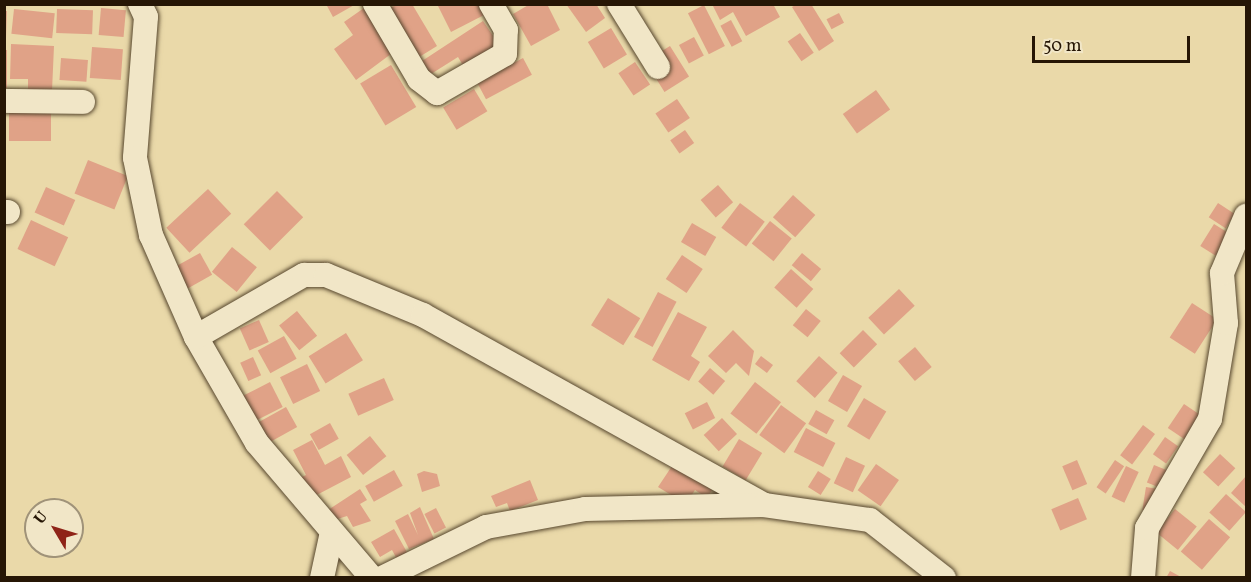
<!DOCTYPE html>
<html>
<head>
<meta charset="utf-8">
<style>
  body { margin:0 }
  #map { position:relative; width:1251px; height:582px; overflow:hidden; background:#ead9a9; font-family:Vollkorn,serif }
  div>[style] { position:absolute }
  .building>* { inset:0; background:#e0a287; transform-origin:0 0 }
  .roads { filter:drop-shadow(0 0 2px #57472e) drop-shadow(0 0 2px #57472e) }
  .street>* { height:24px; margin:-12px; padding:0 12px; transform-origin:12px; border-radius:12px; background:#f1e6c7 }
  span { translate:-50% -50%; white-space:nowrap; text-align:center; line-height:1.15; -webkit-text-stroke:6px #f1e6c7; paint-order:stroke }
  .frame { position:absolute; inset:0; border:6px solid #261605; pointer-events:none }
  .north { position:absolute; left:24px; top:498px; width:60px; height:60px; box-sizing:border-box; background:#f1e6c7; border:2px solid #a09379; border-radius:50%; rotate:308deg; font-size:16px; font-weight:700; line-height:24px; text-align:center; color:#261605 }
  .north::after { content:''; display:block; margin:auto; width:21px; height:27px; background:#8f2418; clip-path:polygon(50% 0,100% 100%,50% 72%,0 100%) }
  .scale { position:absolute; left:1032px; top:36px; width:158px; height:27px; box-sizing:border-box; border:3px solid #261605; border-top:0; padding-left:8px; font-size:18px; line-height:21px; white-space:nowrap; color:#261605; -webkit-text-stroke:4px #f1e6c7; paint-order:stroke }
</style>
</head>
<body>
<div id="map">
  <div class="building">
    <div style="clip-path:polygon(326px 4px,356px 4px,333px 17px)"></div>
    <div style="clip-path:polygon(397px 4px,412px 4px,437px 46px,416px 59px,386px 11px)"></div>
    <div style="clip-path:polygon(437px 4px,481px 4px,486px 14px,451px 32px)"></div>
    <div style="clip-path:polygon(530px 4px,547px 4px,560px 30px,531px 46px,513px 14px)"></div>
    <div style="clip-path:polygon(566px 4px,596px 4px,605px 18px,586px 32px)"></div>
    <div style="clip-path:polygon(712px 4px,773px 4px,780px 17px,746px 36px,733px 12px,720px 20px)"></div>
    <div style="clip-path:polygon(797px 4px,811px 4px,834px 41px,819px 51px,792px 7px)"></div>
    <div style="left:704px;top:5px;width:46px;height:18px;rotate:63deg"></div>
    <div style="left:101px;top:8px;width:25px;height:27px;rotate:5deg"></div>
    <div style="clip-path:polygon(364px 8px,395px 51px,356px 80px,334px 49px,353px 35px,344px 22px)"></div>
    <div style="left:14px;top:9px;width:41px;height:25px;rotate:6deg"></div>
    <div style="left:57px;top:9px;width:36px;height:24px;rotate:2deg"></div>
    <div style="clip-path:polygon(4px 11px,7px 11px,6px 38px,4px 38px)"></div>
    <div style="left:839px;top:13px;width:11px;height:14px;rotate:63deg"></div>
    <div style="left:731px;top:20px;width:24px;height:12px;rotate:62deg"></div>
    <div style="clip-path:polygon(483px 21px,502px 49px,467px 72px,458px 57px,431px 74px,422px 61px)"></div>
    <div style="left:611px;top:28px;width:31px;height:27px;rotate:59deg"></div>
    <div style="left:800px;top:33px;width:24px;height:15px;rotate:55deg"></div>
    <div style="left:694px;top:37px;width:21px;height:17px;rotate:62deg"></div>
    <div style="clip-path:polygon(11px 44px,54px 46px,52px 91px,28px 90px,28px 79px,10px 79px)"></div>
    <div style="left:670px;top:46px;width:36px;height:29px;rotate:58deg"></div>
    <div style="left:92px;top:47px;width:31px;height:31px;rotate:4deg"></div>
    <div style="left:4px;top:50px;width:3px;height:38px"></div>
    <div style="left:61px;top:58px;width:27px;height:22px;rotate:4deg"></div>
    <div style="left:523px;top:58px;width:19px;height:52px;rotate:62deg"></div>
    <div style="left:635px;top:62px;width:27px;height:20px;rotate:56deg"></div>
    <div style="left:391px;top:65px;width:49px;height:36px;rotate:59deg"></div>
    <div style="left:474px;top:89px;width:26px;height:36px;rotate:59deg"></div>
    <div style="left:876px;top:90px;width:24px;height:41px;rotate:54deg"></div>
    <div style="left:677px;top:99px;width:23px;height:26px;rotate:56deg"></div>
    <div style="left:9px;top:109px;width:42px;height:32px"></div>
    <div style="left:685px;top:130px;width:16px;height:18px;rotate:55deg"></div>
    <div style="left:88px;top:160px;width:43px;height:36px;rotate:22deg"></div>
    <div style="left:718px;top:185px;width:23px;height:23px;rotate:49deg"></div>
    <div style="left:46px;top:187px;width:32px;height:28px;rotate:24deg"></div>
    <div style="left:208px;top:189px;width:34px;height:57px;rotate:47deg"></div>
    <div style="left:277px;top:191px;width:37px;height:47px;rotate:45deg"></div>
    <div style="left:793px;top:195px;width:30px;height:30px;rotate:42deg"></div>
    <div style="left:740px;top:203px;width:31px;height:31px;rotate:37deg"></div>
    <div style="left:1218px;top:203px;width:20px;height:17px;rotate:33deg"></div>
    <div style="left:31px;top:220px;width:41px;height:32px;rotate:25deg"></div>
    <div style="left:770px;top:221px;width:28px;height:29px;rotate:39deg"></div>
    <div style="left:692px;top:223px;width:28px;height:22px;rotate:30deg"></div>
    <div style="left:1214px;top:224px;width:19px;height:26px;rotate:32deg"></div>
    <div style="left:232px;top:247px;width:32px;height:32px;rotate:39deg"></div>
    <div style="left:200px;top:253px;width:25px;height:32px;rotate:61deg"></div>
    <div style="left:802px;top:253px;width:25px;height:16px;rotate:40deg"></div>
    <div style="left:682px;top:255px;width:25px;height:29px;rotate:34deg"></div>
    <div style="left:791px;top:269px;width:30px;height:25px;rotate:42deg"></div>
    <div style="left:899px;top:289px;width:23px;height:42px;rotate:47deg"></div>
    <div style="left:658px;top:292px;width:21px;height:51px;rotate:28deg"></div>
    <div style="left:608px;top:298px;width:38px;height:32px;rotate:32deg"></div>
    <div style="left:1192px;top:303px;width:30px;height:41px;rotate:33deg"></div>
    <div style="left:806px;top:309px;width:19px;height:21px;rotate:39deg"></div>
    <div style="left:297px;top:311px;width:32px;height:23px;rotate:51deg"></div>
    <div style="clip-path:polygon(678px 312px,707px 327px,691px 356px,700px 362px,689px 381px,652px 360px)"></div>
    <div style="left:259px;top:320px;width:24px;height:21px;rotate:66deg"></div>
    <div style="clip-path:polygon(733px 330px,754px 351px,749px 376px,736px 363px,726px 373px,708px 356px)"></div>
    <div style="left:863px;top:330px;width:20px;height:33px;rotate:45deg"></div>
    <div style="left:346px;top:333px;width:32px;height:44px;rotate:58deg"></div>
    <div style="left:284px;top:336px;width:26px;height:30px;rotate:61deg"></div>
    <div style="left:915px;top:347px;width:26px;height:22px;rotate:50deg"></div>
    <div style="left:761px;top:356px;width:15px;height:10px;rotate:37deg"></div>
    <div style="left:819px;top:356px;width:25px;height:34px;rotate:42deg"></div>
    <div style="left:253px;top:357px;width:20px;height:14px;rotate:66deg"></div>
    <div style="left:307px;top:364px;width:30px;height:30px;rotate:64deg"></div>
    <div style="left:710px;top:368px;width:20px;height:18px;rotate:41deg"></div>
    <div style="left:843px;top:375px;width:22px;height:30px;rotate:30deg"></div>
    <div style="left:384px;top:378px;width:24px;height:39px;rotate:66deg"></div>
    <div style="left:270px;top:382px;width:28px;height:32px;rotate:63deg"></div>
    <div style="left:755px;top:382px;width:33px;height:40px;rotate:38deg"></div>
    <div style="left:864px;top:398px;width:26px;height:33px;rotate:31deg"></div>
    <div style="left:707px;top:402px;width:18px;height:25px;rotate:63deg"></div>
    <div style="left:1184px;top:404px;width:22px;height:29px;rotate:34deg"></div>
    <div style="left:781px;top:405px;width:31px;height:37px;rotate:36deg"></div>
    <div style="left:286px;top:407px;width:23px;height:34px;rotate:61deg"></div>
    <div style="left:816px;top:410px;width:21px;height:16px;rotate:29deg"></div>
    <div style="left:722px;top:418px;width:22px;height:25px;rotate:47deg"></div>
    <div style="left:330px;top:423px;width:18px;height:23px;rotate:61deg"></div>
    <div style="left:1143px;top:425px;width:15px;height:38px;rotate:37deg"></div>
    <div style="left:806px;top:428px;width:33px;height:27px;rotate:27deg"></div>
    <div style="left:370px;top:436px;width:26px;height:30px;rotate:51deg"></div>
    <div style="left:1165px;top:437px;width:16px;height:21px;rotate:35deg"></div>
    <div style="left:739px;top:439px;width:27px;height:32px;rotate:31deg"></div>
    <div style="clip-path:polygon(312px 440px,325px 465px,341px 456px,351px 477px,309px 499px,298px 479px,306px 475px,293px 450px)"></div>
    <div style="clip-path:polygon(680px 454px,719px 479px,707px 498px,695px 490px,686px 504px,658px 487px)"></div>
    <div style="left:1220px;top:454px;width:21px;height:25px;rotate:43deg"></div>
    <div style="left:846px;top:457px;width:21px;height:29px;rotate:25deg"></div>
    <div style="left:1077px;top:460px;width:26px;height:16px;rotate:67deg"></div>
    <div style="left:1115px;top:460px;width:11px;height:33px;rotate:34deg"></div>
    <div style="left:876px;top:464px;width:28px;height:32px;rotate:35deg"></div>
    <div style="left:1154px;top:465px;width:16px;height:19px;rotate:22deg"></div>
    <div style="left:1126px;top:466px;width:14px;height:34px;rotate:25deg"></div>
    <div style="left:394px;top:470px;width:18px;height:33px;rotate:61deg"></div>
    <div style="clip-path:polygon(424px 471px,437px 474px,440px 486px,422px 492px,417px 474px)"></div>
    <div style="left:818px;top:471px;width:15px;height:19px;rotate:32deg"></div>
    <div style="clip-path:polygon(1246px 476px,1246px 507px,1231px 493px)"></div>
    <div style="clip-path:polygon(530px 480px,538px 500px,510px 511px,507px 503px,496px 507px,491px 496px)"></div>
    <div style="left:1146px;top:487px;width:12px;height:23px;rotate:9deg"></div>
    <div style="clip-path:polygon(360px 489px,367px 500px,360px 504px,371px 521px,353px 527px,347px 516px,331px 521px,325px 512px)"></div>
    <div style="left:1226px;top:494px;width:27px;height:25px;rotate:42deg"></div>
    <div style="left:1078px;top:498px;width:23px;height:29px;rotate:67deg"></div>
    <div style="clip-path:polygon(420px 507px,434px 539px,409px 549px,395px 521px,408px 514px,418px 535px,410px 513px)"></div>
    <div style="left:436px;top:508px;width:22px;height:13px;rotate:63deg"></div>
    <div style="left:1175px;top:509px;width:28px;height:30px;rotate:39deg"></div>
    <div style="left:1209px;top:519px;width:28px;height:43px;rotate:41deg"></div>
    <div style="clip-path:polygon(394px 529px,408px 554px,398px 561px,392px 550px,380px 557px,371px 542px)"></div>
    <div style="clip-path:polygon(1170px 571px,1183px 578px,1166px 578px)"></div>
  </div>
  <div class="roads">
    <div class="street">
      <div style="left:140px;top:4px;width:14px;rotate:65deg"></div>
      <div style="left:146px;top:17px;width:141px;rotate:94.5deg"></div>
      <div style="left:135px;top:158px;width:79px;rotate:78.3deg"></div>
      <div style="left:151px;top:235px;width:111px;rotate:66.2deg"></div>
      <div style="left:196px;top:337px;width:122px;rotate:60.1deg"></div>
      <div style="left:257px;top:443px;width:177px;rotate:49.6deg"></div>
      <div style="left:375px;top:4px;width:87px;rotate:59.6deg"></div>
      <div style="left:419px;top:79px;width:23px;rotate:38deg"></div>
      <div style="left:437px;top:93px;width:78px;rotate:-29.8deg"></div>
      <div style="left:505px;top:54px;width:24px;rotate:-88deg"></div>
      <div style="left:506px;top:30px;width:30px;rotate:-120deg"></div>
      <div style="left:619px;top:4px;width:74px;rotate:58.2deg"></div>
      <div style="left:4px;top:101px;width:79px;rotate:0.7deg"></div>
      <div style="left:4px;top:212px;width:4px"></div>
      <div style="left:196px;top:337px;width:125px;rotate:-29.9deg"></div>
      <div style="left:304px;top:275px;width:22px"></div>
      <div style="left:326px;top:275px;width:105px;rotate:22.4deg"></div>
      <div style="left:423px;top:315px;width:390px;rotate:29.1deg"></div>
      <div style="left:322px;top:578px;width:47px;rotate:-77.7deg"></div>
      <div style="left:382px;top:578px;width:116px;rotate:-26.1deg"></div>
      <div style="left:486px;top:527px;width:101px;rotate:-10.3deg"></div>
      <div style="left:585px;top:509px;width:179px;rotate:-1.3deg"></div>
      <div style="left:764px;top:505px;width:107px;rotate:8.1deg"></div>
      <div style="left:870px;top:520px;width:94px;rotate:38.1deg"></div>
      <div style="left:1143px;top:578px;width:50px;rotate:-85.4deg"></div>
      <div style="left:1147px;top:528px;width:126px;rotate:-60deg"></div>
      <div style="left:1210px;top:419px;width:97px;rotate:-80.5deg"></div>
      <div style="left:1226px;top:323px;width:50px;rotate:-94.6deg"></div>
      <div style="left:1222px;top:273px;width:62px;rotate:-67.2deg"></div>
    </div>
  </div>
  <div class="frame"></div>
  <div class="north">U</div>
  <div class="scale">50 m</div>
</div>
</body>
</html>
